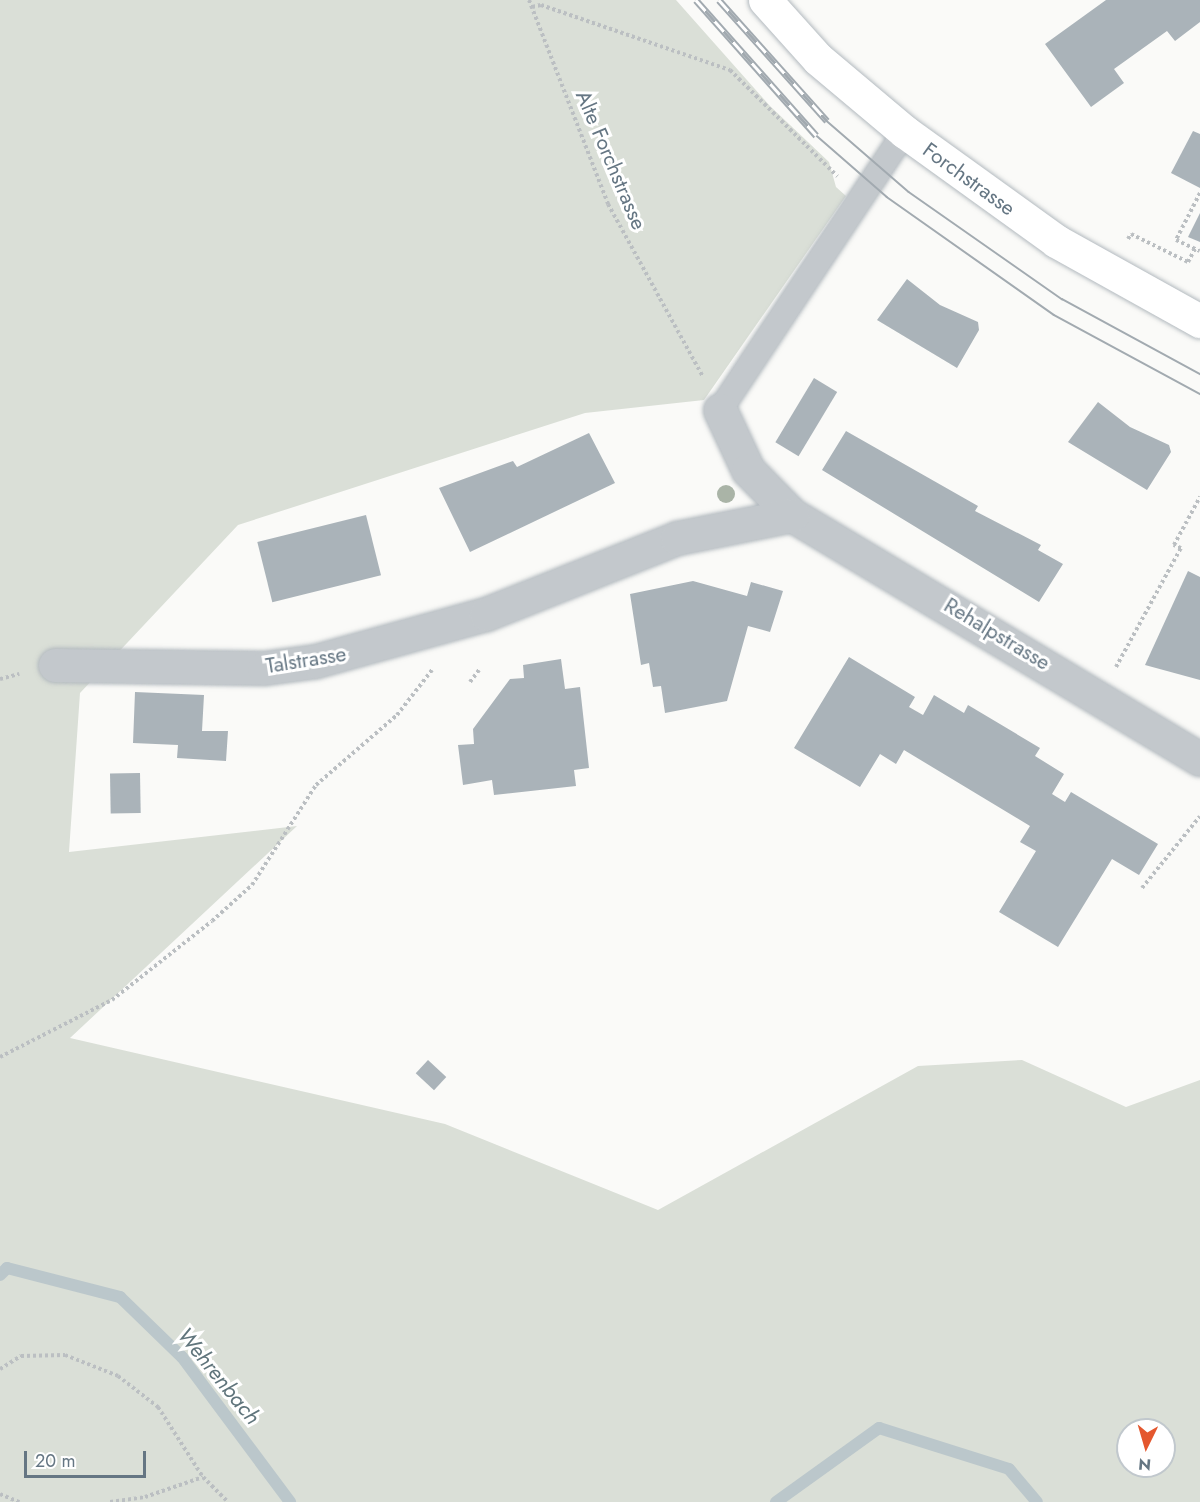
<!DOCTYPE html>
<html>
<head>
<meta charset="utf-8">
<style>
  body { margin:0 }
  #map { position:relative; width:1200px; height:1502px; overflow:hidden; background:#fafaf8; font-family:Jost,sans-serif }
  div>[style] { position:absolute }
  .green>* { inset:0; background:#dadfd7 }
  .stream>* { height:12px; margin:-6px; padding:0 6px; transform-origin:6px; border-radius:6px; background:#bbc7cb }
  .building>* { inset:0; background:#aab3b9; transform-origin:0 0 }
  .path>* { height:4px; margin-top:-2px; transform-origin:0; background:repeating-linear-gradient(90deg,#bbbfc2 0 3px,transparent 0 6px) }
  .roads { filter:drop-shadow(0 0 2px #b3babf) drop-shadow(0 0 2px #b3babf) }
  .lane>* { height:24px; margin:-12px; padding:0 12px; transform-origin:12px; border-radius:12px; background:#c3c8cc }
  .street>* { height:33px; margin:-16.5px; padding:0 16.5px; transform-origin:16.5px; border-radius:16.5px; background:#c3c8cc }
  .secondary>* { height:33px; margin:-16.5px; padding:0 16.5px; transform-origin:16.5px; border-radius:16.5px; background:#fff }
  .tram>* { height:1.5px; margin:-0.75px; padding:0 0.75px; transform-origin:0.75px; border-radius:0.75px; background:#a2aab0 }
  .rail>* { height:7px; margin-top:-3.5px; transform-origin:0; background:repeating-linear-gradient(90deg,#fff 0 14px,#a2aab0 0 28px); box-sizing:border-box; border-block:2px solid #a2aab0 }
  .trees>* { width:18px; height:18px; margin:-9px; border-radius:50%; background:#aab4a7 }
  span { translate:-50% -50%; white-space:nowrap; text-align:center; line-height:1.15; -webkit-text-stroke:6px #fff; paint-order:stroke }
  .street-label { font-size:21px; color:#657683 }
  .water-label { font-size:22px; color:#60757c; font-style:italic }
  .north { position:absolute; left:1116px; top:1418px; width:60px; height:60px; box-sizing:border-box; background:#fff; border:2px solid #c1c8cd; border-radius:50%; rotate:185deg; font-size:16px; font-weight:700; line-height:24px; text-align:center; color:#657683 }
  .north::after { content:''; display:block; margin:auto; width:21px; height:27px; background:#e4572e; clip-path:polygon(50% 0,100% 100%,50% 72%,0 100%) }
  .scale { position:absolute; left:24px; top:1451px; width:122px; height:27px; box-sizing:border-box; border:3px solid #657683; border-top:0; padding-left:8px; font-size:18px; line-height:21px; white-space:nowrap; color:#657683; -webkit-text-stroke:4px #fff; paint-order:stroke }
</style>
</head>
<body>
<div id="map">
  <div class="green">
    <div style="clip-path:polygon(evenodd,0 0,676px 0,770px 106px,829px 162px,836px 187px,846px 196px,704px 400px,585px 413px,238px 525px,80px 693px,69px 852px,297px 826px,70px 1038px,445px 1124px,658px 1210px,918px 1066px,1022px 1060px,1126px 1107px,1200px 1080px,1200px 1502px,0 1502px,0 0,1128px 1430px,1164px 1430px,1164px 1466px,1128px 1466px,1128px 1430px)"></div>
  </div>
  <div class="stream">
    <div style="left:0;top:1275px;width:10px;rotate:-45deg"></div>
    <div style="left:7px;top:1268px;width:117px;rotate:14.4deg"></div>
    <div style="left:120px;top:1297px;width:86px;rotate:44.1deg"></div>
    <div style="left:182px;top:1357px;width:181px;rotate:53.3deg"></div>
    <div style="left:776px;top:1502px;width:127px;rotate:-35.7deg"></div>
    <div style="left:879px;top:1428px;width:136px;rotate:17.5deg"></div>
    <div style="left:1009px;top:1469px;width:43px;rotate:49.7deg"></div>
  </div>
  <div class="building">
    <div style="clip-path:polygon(1106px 0,1200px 0,1200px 22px,1175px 41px,1167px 31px,1114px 69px,1124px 83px,1091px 107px,1045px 44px)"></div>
    <div style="clip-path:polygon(1193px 131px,1200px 134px,1200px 188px,1171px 173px)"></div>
    <div style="clip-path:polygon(1200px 213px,1200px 242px,1188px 237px)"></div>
    <div style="clip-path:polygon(907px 279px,940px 305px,978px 322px,979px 330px,957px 368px,877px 320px)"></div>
    <div style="left:814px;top:378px;width:27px;height:75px;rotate:31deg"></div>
    <div style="clip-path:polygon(1098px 402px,1130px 427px,1169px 445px,1171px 452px,1147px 490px,1068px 442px)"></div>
    <div style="clip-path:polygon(846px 431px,978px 506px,975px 511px,1041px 545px,1038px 550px,1063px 564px,1039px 602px,822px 470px)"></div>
    <div style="clip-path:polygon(589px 433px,615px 483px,470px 552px,439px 488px,513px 461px,517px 467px)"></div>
    <div style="left:366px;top:515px;width:62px;height:112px;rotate:76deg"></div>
    <div style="clip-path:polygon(1188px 571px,1200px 577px,1200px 680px,1145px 665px)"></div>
    <div style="clip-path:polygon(693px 581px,747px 596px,751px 582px,783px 591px,770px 632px,748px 626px,727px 701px,665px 713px,661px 686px,653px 687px,649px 663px,641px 665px,630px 594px)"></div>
    <div style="clip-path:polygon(849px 657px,915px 697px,909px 707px,923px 715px,934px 695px,964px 713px,968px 705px,1040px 748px,1035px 756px,1064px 774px,1052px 794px,1065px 802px,1071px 792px,1158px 844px,1139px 875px,1112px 859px,1058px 947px,999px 912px,1036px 851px,1020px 842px,1030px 826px,904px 750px,896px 764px,880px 754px,860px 787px,794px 748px)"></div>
    <div style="clip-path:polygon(561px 659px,565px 689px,580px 687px,589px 768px,574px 770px,576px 786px,494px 795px,492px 780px,463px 785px,458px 745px,474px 744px,473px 729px,510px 679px,524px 678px,523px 665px)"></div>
    <div style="clip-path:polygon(135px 692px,204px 695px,202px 731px,228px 731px,226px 761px,177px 758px,178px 745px,133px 743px)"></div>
    <div style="left:140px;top:773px;width:40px;height:30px;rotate:89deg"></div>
    <div style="left:428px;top:1060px;width:25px;height:18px;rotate:43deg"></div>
  </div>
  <div class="path">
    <div style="left:529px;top:0;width:219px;rotate:68.8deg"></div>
    <div style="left:608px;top:204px;width:197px;rotate:61.2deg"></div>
    <div style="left:532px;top:7px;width:9px;rotate:-13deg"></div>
    <div style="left:541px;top:5px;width:200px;rotate:19deg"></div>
    <div style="left:730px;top:70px;width:151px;rotate:44.7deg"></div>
    <div style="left:1200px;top:193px;width:53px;rotate:117.1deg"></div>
    <div style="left:1176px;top:240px;width:26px;rotate:25deg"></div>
    <div style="left:1128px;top:239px;width:6px;rotate:-59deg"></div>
    <div style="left:1131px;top:234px;width:64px;rotate:26.2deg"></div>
    <div style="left:1188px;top:262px;width:15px;rotate:-62deg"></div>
    <div style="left:1116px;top:667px;width:136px;rotate:-61.4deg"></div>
    <div style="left:1181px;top:548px;width:8px;rotate:-157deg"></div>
    <div style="left:1174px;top:545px;width:55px;rotate:-61.6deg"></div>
    <div style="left:0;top:679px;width:20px;rotate:-15deg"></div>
    <div style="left:470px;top:682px;width:15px;rotate:-53deg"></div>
    <div style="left:1142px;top:888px;width:92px;rotate:-51.1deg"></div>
    <div style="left:0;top:1057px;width:126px;rotate:-27deg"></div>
    <div style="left:112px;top:1000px;width:127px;rotate:-38.3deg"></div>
    <div style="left:212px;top:921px;width:54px;rotate:-42deg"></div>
    <div style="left:252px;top:885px;width:119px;rotate:-57.4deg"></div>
    <div style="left:316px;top:785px;width:107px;rotate:-40.8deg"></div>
    <div style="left:397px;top:715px;width:57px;rotate:-52.1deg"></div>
    <div style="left:0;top:1369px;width:25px;rotate:-32deg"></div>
    <div style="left:21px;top:1356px;width:44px;rotate:-1.3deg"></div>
    <div style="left:65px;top:1355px;width:57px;rotate:21.6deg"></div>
    <div style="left:118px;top:1376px;width:51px;rotate:37.8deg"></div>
    <div style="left:158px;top:1407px;width:83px;rotate:57.3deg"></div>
    <div style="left:203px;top:1477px;width:35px;rotate:45deg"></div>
    <div style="left:0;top:1494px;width:21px;rotate:23deg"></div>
    <div style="left:110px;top:1502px;width:35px;rotate:-8deg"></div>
    <div style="left:145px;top:1497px;width:61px;rotate:-19deg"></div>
  </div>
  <div class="roads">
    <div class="lane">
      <div style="left:720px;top:410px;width:334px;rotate:-56.4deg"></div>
    </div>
    <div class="street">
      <div style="left:720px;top:410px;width:66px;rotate:65deg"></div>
      <div style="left:748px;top:470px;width:63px;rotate:45.6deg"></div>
      <div style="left:792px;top:515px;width:475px;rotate:30.9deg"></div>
      <div style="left:55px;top:665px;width:209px;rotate:0.8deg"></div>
      <div style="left:264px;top:668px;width:52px;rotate:-7.7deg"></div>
      <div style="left:316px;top:661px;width:176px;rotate:-15.5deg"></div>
      <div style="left:486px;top:614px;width:206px;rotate:-21.7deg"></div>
      <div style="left:677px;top:538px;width:117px;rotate:-11.3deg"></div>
    </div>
    <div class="secondary">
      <div style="left:765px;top:0;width:79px;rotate:48.1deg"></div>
      <div style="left:818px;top:59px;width:114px;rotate:40deg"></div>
      <div style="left:905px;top:132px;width:186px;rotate:35.8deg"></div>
      <div style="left:1056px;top:241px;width:165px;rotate:29.1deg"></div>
    </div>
  </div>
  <div class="tram">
    <div style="left:827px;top:121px;width:108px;rotate:40.9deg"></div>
    <div style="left:909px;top:192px;width:187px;rotate:35deg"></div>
    <div style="left:1062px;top:299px;width:157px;rotate:28.5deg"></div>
    <div style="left:816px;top:135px;width:94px;rotate:41.1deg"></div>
    <div style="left:887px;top:197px;width:204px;rotate:35.2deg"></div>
    <div style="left:1054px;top:315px;width:166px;rotate:28.4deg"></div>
  </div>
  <div class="rail">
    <div style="left:696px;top:0;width:181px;rotate:48.4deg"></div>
    <div style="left:719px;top:0;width:162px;rotate:48.2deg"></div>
  </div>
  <div class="trees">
    <div style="left:726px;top:494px"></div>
  </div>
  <div class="street-label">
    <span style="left:611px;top:160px;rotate:67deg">Alte Forchstrasse</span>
    <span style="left:969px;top:179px;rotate:36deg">Forchstrasse</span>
    <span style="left:997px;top:634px;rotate:31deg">Rehalpstrasse</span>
    <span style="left:306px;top:660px;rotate:-9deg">Talstrasse</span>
  </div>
  <div class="water-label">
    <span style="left:219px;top:1376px;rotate:51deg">Wehrenbach</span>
  </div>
  <div class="north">N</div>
  <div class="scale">20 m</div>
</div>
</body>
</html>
